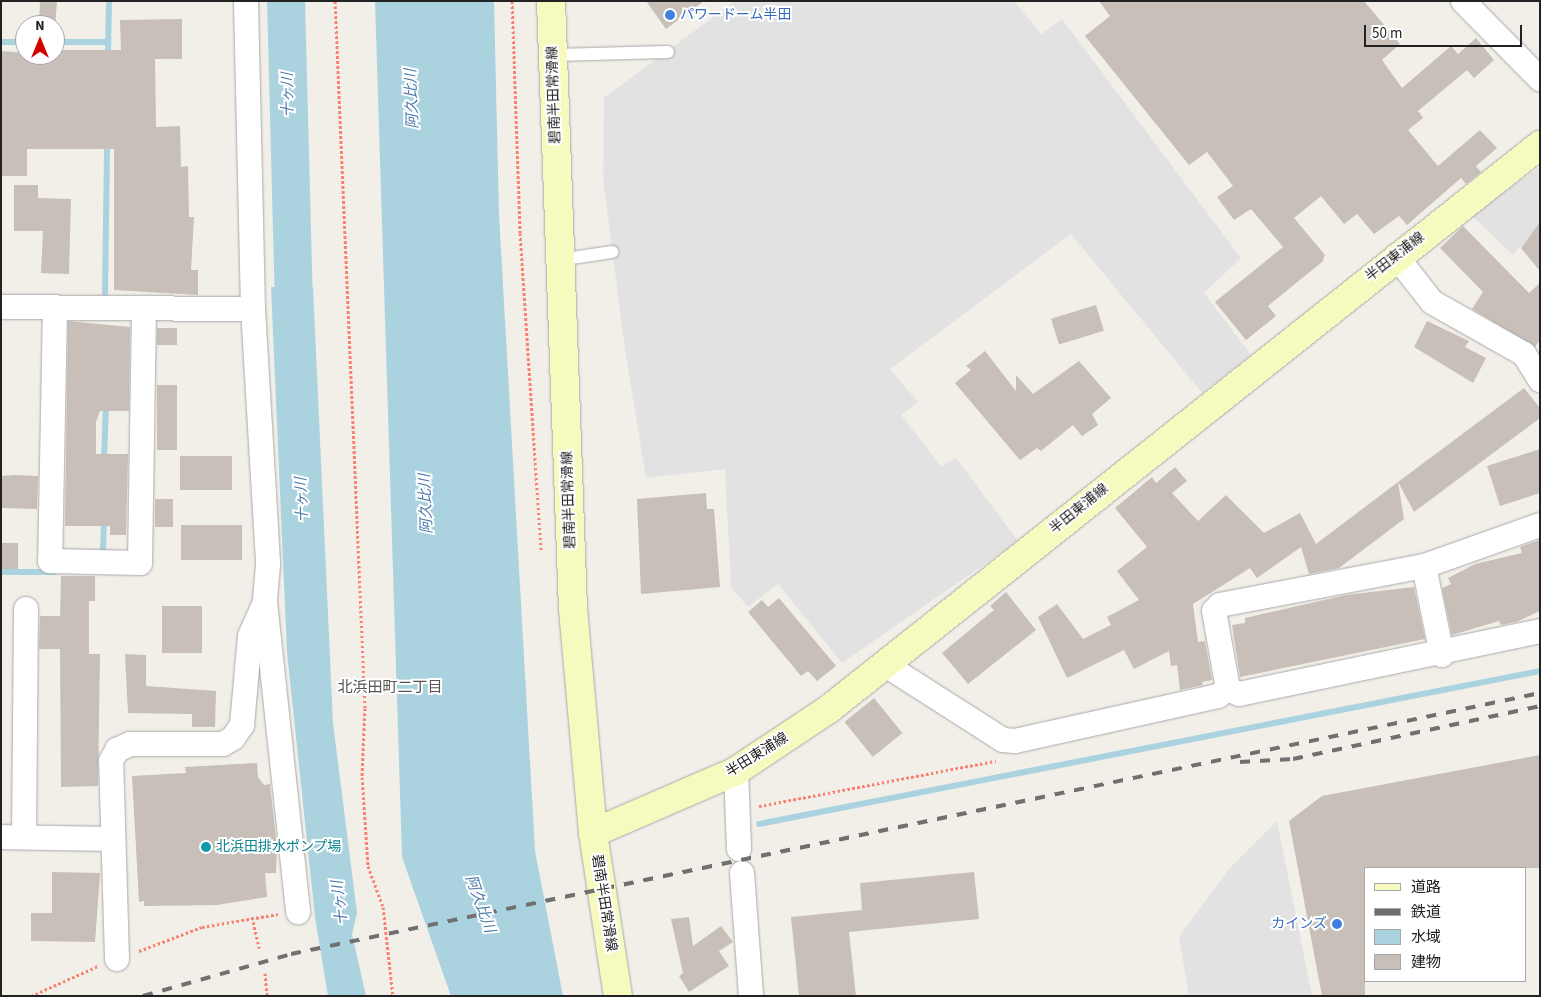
<!DOCTYPE html>
<html>
<head>
<meta charset="utf-8">
<style>
  body { margin:0 }
  #map { position:relative; width:1541px; height:997px; overflow:hidden; background:#f2efe9; font-family:"Source Sans 3","Noto Sans JP",sans-serif }
  div>[style] { position:absolute }
  .parking>* { inset:0; background:#e2e2e2 }
  .water>* { inset:0; background:#aad3df }
  .stream>* { height:6px; margin:-3px; padding:0 3px; transform-origin:3px; border-radius:3px; background:#aad3df }
  .river>* { height:38px; margin:-19px; padding:0 19px; transform-origin:19px; border-radius:19px; background:#aad3df }
  .building>* { inset:0; background:#c7bfb8; transform-origin:0 0 }
  .path>* { height:3px; margin-top:-1.5px; transform-origin:0; background:repeating-linear-gradient(90deg,#fa8072 0 2.5px,transparent 0 5px) }
  .roads { filter:drop-shadow(0 0 1px #a9a9a9) drop-shadow(0 0 1px #a9a9a9) }
  .lane>* { height:12px; margin:-6px; padding:0 6px; transform-origin:6px; border-radius:6px; background:#fff }
  .street>* { height:24px; margin:-12px; padding:0 12px; transform-origin:12px; border-radius:12px; background:#fff }
  .secondary>* { height:28px; margin:-14px; padding:0 14px; transform-origin:14px; border-radius:14px; background:#f7fabf }
  .rail>* { height:4px; margin-top:-2px; transform-origin:0; background:repeating-linear-gradient(90deg,#707070 0 10px,transparent 0 20px) }
  .dots>* { width:14px; height:14px; translate:-50% -50%; box-sizing:border-box; border:2px solid #fff; border-radius:50% }
  span { translate:-50% -50%; white-space:nowrap; text-align:center; line-height:1.15; -webkit-text-stroke:4px #fff; paint-order:stroke }
  .shop-label { font-size:14px; color:#366cbe }
  .left { translate:0 -50%; text-align:left }
  .right { translate:-100% -50%; text-align:right }
  .street-label { font-size:14px; color:#222 }
  .culture-label { font-size:14px; color:#0d838f }
  .water-label { font-size:15px; color:#4a7aab; font-style:italic }
  .neighbourhood-label { font-size:15px; color:#555 }
  .frame { position:absolute; inset:0; border:2px solid #222; pointer-events:none }
  .legend { position:absolute; left:1364px; top:867px; width:162px; height:115px; box-sizing:border-box; background:#fff; border:1px solid #a7a7a7; margin:0; padding:6px 9px; list-style:none; font-size:15px; color:#222 }
  .legend li { display:flex; align-items:center; gap:10px; height:25px }
  .legend b { width:25px; border:1px solid #a7a7a7 }
  .north { position:absolute; left:15px; top:15px; width:50px; height:50px; box-sizing:border-box; background:#fff; border:1px solid #a7a7a7; border-radius:50%; rotate:0deg; font-size:14px; font-weight:700; line-height:20px; text-align:center; color:#222 }
  .north::after { content:''; display:block; margin:auto; width:18px; height:22px; background:#d40000; clip-path:polygon(50% 0,100% 100%,50% 72%,0 100%) }
  .scale { position:absolute; left:1364px; top:25px; width:158px; height:22px; box-sizing:border-box; border:2px solid #222; border-top:0; padding-left:6px; font-size:15px; line-height:18px; white-space:nowrap; color:#222; -webkit-text-stroke:4px #fff; paint-order:stroke }
</style>
</head>
<body>
<div id="map">
  <div class="parking">
    <div style="clip-path:polygon(735px 1px,1014px 1px,1041px 34px,1062px 19px,1241px 258px,1204px 293px,1251px 355px,1202px 393px,1071px 234px,890px 369px,918px 402px,901px 415px,941px 466px,956px 458px,1018px 541px,842px 663px,778px 584px,748px 607px,731px 587px,725px 469px,646px 478px,625px 350px,603px 178px,604px 98px)"></div>
    <div style="clip-path:polygon(1540px 167px,1540px 225px,1513px 255px,1471px 215px)"></div>
    <div style="clip-path:polygon(1277px 821px,1312px 996px,1189px 996px,1179px 937px,1228px 870px)"></div>
  </div>
  <div class="water">
    <div style="clip-path:polygon(375px 1px,494px 1px,499px 214px,535px 851px,563px 996px,451px 996px,402px 857px)"></div>
    <div style="clip-path:polygon(271px 287px,313px 287px,333px 723px,357px 913px,352px 934px,366px 996px,328px 996px,315px 917px,287px 652px)"></div>
  </div>
  <div class="stream">
    <div style="left:1px;top:42px;width:24px"></div>
    <div style="left:55px;top:42px;width:53px"></div>
    <div style="left:108px;top:57px;width:56px;rotate:-89deg"></div>
    <div style="left:105px;top:293px;width:151px;rotate:-89.2deg"></div>
    <div style="left:104px;top:461px;width:57px;rotate:-88deg"></div>
    <div style="left:103px;top:550px;width:31px;rotate:-88deg"></div>
    <div style="left:1px;top:572px;width:54px"></div>
    <div style="left:759px;top:824px;width:796px;rotate:-11.08deg"></div>
  </div>
  <div class="river">
    <div style="left:286px;top:1px;width:338px;rotate:88.5deg"></div>
  </div>
  <div class="building">
    <div style="clip-path:polygon(40px 1px,57px 1px,55px 31px,55px 25px,39px 25px)"></div>
    <div style="clip-path:polygon(646px 1px,704px 1px,666px 29px)"></div>
    <div style="clip-path:polygon(1099px 1px,1364px 1px,1400px 44px,1382px 60px,1402px 88px,1451px 46px,1458px 54px,1476px 38px,1494px 60px,1474px 78px,1467px 70px,1418px 111px,1423px 118px,1408px 130px,1438px 166px,1480px 130px,1497px 148px,1476px 166px,1481px 172px,1466px 184px,1461px 178px,1407px 225px,1399px 216px,1374px 234px,1357px 214px,1344px 224px,1321px 196px,1294px 218px,1325px 255px,1322px 262px,1268px 306px,1276px 316px,1246px 340px,1215px 302px,1283px 247px,1251px 209px,1234px 220px,1217px 197px,1233px 186px,1207px 152px,1189px 165px,1085px 36px,1110px 16px)"></div>
    <div style="clip-path:polygon(182px 19px,182px 59px,155px 59px,156px 127px,180px 126px,181px 167px,188px 166px,189px 217px,194px 217px,191px 270px,198px 270px,198px 295px,114px 290px,114px 149px,27px 149px,27px 176px,1px 176px,1px 51px,55px 55px,55px 50px,121px 50px,120px 20px)"></div>
    <div style="clip-path:polygon(14px 185px,38px 185px,38px 198px,71px 199px,69px 274px,41px 273px,43px 231px,14px 231px)"></div>
    <div style="clip-path:polygon(1540px 222px,1540px 271px,1521px 248px)"></div>
    <div style="clip-path:polygon(1463px 226px,1529px 293px,1540px 283px,1540px 340px,1535px 347px,1472px 309px,1483px 292px,1440px 248px)"></div>
    <div style="left:1096px;top:305px;width:27px;height:47px;rotate:73deg"></div>
    <div style="clip-path:polygon(68px 321px,130px 327px,129px 411px,100px 411px,96px 422px,96px 454px,128px 454px,126px 535px,110px 535px,110px 526px,65px 526px)"></div>
    <div style="clip-path:polygon(1427px 321px,1469px 341px,1465px 347px,1486px 358px,1473px 383px,1414px 347px)"></div>
    <div style="left:157px;top:328px;width:20px;height:17px"></div>
    <div style="clip-path:polygon(985px 351px,1016px 391px,1016px 375px,1033px 394px,1079px 361px,1111px 398px,1092px 414px,1098px 425px,1082px 436px,1073px 425px,1041px 451px,1037px 448px,1020px 460px,955px 383px,971px 370px,966px 366px)"></div>
    <div style="left:157px;top:385px;width:20px;height:65px"></div>
    <div style="clip-path:polygon(1524px 388px,1540px 408px,1540px 418px,1414px 512px,1398px 482px)"></div>
    <div style="clip-path:polygon(1540px 449px,1540px 493px,1500px 506px,1487px 466px)"></div>
    <div style="left:180px;top:456px;width:52px;height:34px"></div>
    <div style="clip-path:polygon(1175px 467px,1187px 481px,1172px 493px,1198px 521px,1226px 495px,1264px 533px,1300px 513px,1316px 544px,1398px 482px,1404px 519px,1339px 568px,1309px 574px,1301px 547px,1257px 578px,1250px 568px,1193px 604px,1198px 642px,1205px 641px,1212px 680px,1202px 682px,1203px 685px,1180px 690px,1177px 665px,1171px 666px,1169px 651px,1134px 669px,1124px 650px,1067px 678px,1038px 617px,1057px 604px,1083px 639px,1111px 625px,1107px 617px,1139px 600px,1117px 571px,1147px 547px,1115px 508px,1152px 477px,1156px 483px)"></div>
    <div style="clip-path:polygon(14px 475px,38px 476px,37px 509px,1px 508px,1px 476px)"></div>
    <div style="clip-path:polygon(706px 493px,707px 509px,714px 509px,720px 587px,641px 594px,637px 499px)"></div>
    <div style="left:155px;top:499px;width:18px;height:28px"></div>
    <div style="left:181px;top:525px;width:61px;height:35px"></div>
    <div style="clip-path:polygon(1540px 540px,1540px 611px,1516px 622px,1501px 625px,1499px 621px,1452px 635px,1442px 588px,1451px 584px,1448px 578px,1475px 564px,1522px 553px,1520px 547px)"></div>
    <div style="left:1px;top:543px;width:17px;height:26px"></div>
    <div style="clip-path:polygon(61px 576px,95px 576px,95px 601px,89px 601px,89px 654px,100px 654px,98px 786px,61px 787px,60px 649px,39px 649px,40px 616px,60px 616px)"></div>
    <div style="clip-path:polygon(1414px 587px,1425px 639px,1240px 677px,1232px 625px,1245px 623px,1245px 618px,1346px 595px)"></div>
    <div style="clip-path:polygon(1006px 592px,1036px 630px,968px 684px,942px 653px,994px 610px,990px 606px)"></div>
    <div style="clip-path:polygon(779px 598px,836px 666px,817px 681px,808px 671px,801px 676px,748px 612px,762px 600px,768px 607px)"></div>
    <div style="left:162px;top:606px;width:40px;height:47px"></div>
    <div style="clip-path:polygon(125px 654px,146px 655px,146px 686px,216px 691px,215px 727px,192px 727px,192px 714px,128px 713px)"></div>
    <div style="left:874px;top:698px;width:45px;height:38px;rotate:51deg"></div>
    <div style="clip-path:polygon(1540px 755px,1540px 868px,1365px 868px,1365px 996px,1322px 996px,1289px 821px,1322px 796px)"></div>
    <div style="clip-path:polygon(257px 763px,258px 777px,264px 785px,270px 784px,277px 848px,276px 873px,265px 873px,267px 897px,217px 905px,144px 906px,144px 901px,139px 902px,132px 776px,186px 773px,185px 767px)"></div>
    <div style="clip-path:polygon(52px 872px,100px 873px,95px 942px,31px 941px,31px 913px,52px 913px)"></div>
    <div style="clip-path:polygon(974px 872px,979px 919px,849px 932px,856px 996px,799px 996px,791px 917px,862px 910px,860px 883px)"></div>
    <div style="clip-path:polygon(689px 917px,693px 946px,721px 926px,733px 942px,719px 951px,729px 966px,689px 992px,679px 976px,683px 973px,671px 919px)"></div>
  </div>
  <div class="path">
    <div style="left:335px;top:1px;width:708px;rotate:87.57deg"></div>
    <div style="left:365px;top:708px;width:69px;rotate:92.5deg"></div>
    <div style="left:362px;top:777px;width:89px;rotate:86.1deg"></div>
    <div style="left:368px;top:866px;width:44px;rotate:69.9deg"></div>
    <div style="left:383px;top:907px;width:90px;rotate:83.6deg"></div>
    <div style="left:512px;top:1px;width:232px;rotate:88deg"></div>
    <div style="left:520px;top:233px;width:320px;rotate:86.2deg"></div>
    <div style="left:759px;top:806px;width:241px;rotate:-10.8deg"></div>
    <div style="left:252px;top:917px;width:32px;rotate:77deg"></div>
    <div style="left:139px;top:951px;width:67px;rotate:-20.9deg"></div>
    <div style="left:202px;top:927px;width:77px;rotate:-9.7deg"></div>
    <div style="left:265px;top:973px;width:23px;rotate:85deg"></div>
    <div style="left:31px;top:996px;width:73px;rotate:-24.1deg"></div>
  </div>
  <div class="roads">
    <div class="lane">
      <div style="left:553px;top:55px;width:115px;rotate:-1.5deg"></div>
      <div style="left:559px;top:260px;width:54px;rotate:-8.6deg"></div>
    </div>
    <div class="street">
      <div style="left:246px;top:1px;width:308px;rotate:88.7deg"></div>
      <div style="left:253px;top:309px;width:256px;rotate:86.6deg"></div>
      <div style="left:268px;top:565px;width:37px;rotate:95deg"></div>
      <div style="left:265px;top:602px;width:312px;rotate:83.9deg"></div>
      <div style="left:1463px;top:1px;width:110px;rotate:45.4deg"></div>
      <div style="left:1396px;top:256px;width:58px;rotate:52deg"></div>
      <div style="left:1432px;top:302px;width:106px;rotate:29.5deg"></div>
      <div style="left:1524px;top:354px;width:31px;rotate:58deg"></div>
      <div style="left:1px;top:307px;width:252px;rotate:0.5deg"></div>
      <div style="left:55px;top:308px;width:253px;rotate:91.1deg"></div>
      <div style="left:50px;top:561px;width:90px;rotate:1.3deg"></div>
      <div style="left:140px;top:563px;width:254px;rotate:-89.1deg"></div>
      <div style="left:1540px;top:525px;width:123px;rotate:160.5deg"></div>
      <div style="left:1424px;top:566px;width:208px;rotate:169.2deg"></div>
      <div style="left:1220px;top:605px;width:8px;rotate:135deg"></div>
      <div style="left:1214px;top:611px;width:79px;rotate:79.8deg"></div>
      <div style="left:1228px;top:689px;width:12px;rotate:24deg"></div>
      <div style="left:1239px;top:694px;width:308px;rotate:-11.8deg"></div>
      <div style="left:1424px;top:566px;width:91px;rotate:78.6deg"></div>
      <div style="left:884px;top:664px;width:141px;rotate:32.6deg"></div>
      <div style="left:1003px;top:740px;width:12px;rotate:5deg"></div>
      <div style="left:1015px;top:741px;width:208px;rotate:-12.5deg"></div>
      <div style="left:1218px;top:696px;width:12px;rotate:-35deg"></div>
      <div style="left:736px;top:771px;width:78px;rotate:87.8deg"></div>
      <div style="left:1px;top:837px;width:112px;rotate:1deg"></div>
      <div style="left:24px;top:837px;width:228px;rotate:-89.5deg"></div>
      <div style="left:742px;top:873px;width:123px;rotate:85.8deg"></div>
      <div style="left:117px;top:959px;width:198px;rotate:-91.7deg"></div>
      <div style="left:111px;top:761px;width:13px;rotate:-61deg"></div>
      <div style="left:117px;top:750px;width:14px;rotate:-25deg"></div>
      <div style="left:130px;top:744px;width:93px"></div>
      <div style="left:223px;top:744px;width:12px;rotate:-31deg"></div>
      <div style="left:233px;top:738px;width:16px;rotate:-55deg"></div>
      <div style="left:242px;top:725px;width:89px;rotate:-84.9deg"></div>
      <div style="left:250px;top:636px;width:35px;rotate:-66deg"></div>
    </div>
    <div class="secondary">
      <div style="left:551px;top:1px;width:608px;rotate:87.93deg"></div>
      <div style="left:573px;top:609px;width:225px;rotate:84.9deg"></div>
      <div style="left:593px;top:833px;width:165px;rotate:81.3deg"></div>
      <div style="left:593px;top:833px;width:156px;rotate:-23.4deg"></div>
      <div style="left:736px;top:771px;width:112px;rotate:-33.7deg"></div>
      <div style="left:829px;top:709px;width:908px;rotate:-38.42deg"></div>
    </div>
  </div>
  <div class="rail">
    <div style="left:1240px;top:762px;width:53px;rotate:-3.2deg"></div>
    <div style="left:1293px;top:759px;width:253px;rotate:-12.1deg"></div>
    <div style="left:143px;top:996px;width:154px;rotate:-15.8deg"></div>
    <div style="left:291px;top:954px;width:1276px;rotate:-11.8deg"></div>
  </div>
  <div class="dots">
    <div style="left:670px;top:15px;background:#3f7fe0"></div>
    <div style="left:206px;top:847px;background:#0f9aa8"></div>
    <div style="left:1337px;top:924px;background:#3f7fe0"></div>
  </div>
  <div class="shop-label">
    <span class="left" style="left:680px;top:15px">パワードーム半田</span>
    <span class="right" style="left:1327px;top:924px">カインズ</span>
  </div>
  <div class="street-label">
    <span style="left:554px;top:95px;rotate:-92deg">碧南半田常滑線</span>
    <span style="left:1395px;top:257px;rotate:-38deg">半田東浦線</span>
    <span style="left:569px;top:500px;rotate:-92deg">碧南半田常滑線</span>
    <span style="left:1079px;top:509px;rotate:-39deg">半田東浦線</span>
    <span style="left:757px;top:755px;rotate:-32deg">半田東浦線</span>
    <span style="left:604px;top:903px;rotate:81deg">碧南半田常滑線</span>
  </div>
  <div class="culture-label">
    <span class="left" style="left:216px;top:847px">北浜田排水ポンプ場</span>
  </div>
  <div class="water-label">
    <span style="left:288px;top:95px;rotate:-91deg">十ヶ川</span>
    <span style="left:412px;top:99px;rotate:-92deg">阿久比川</span>
    <span style="left:302px;top:500px;rotate:-92deg">十ヶ川</span>
    <span style="left:426px;top:504px;rotate:-92deg">阿久比川</span>
    <span style="left:340px;top:903px;rotate:-97deg">十ヶ川</span>
    <span style="left:480px;top:904px;rotate:70deg">阿久比川</span>
  </div>
  <div class="neighbourhood-label">
    <span style="left:390px;top:688px">北浜田町二丁目</span>
  </div>
  <div class="frame"></div>
  <ul class="legend">
  <li><b style="height:6px;background:#f7fabf"></b>道路</li>
  <li><b style="height:6px;background:#707070"></b>鉄道</li>
  <li><b style="height:14px;background:#aad3df"></b>水域</li>
  <li><b style="height:14px;background:#c7bfb8"></b>建物</li>
  </ul>
  <div class="north">N</div>
  <div class="scale">50 m</div>
</div>
</body>
</html>
